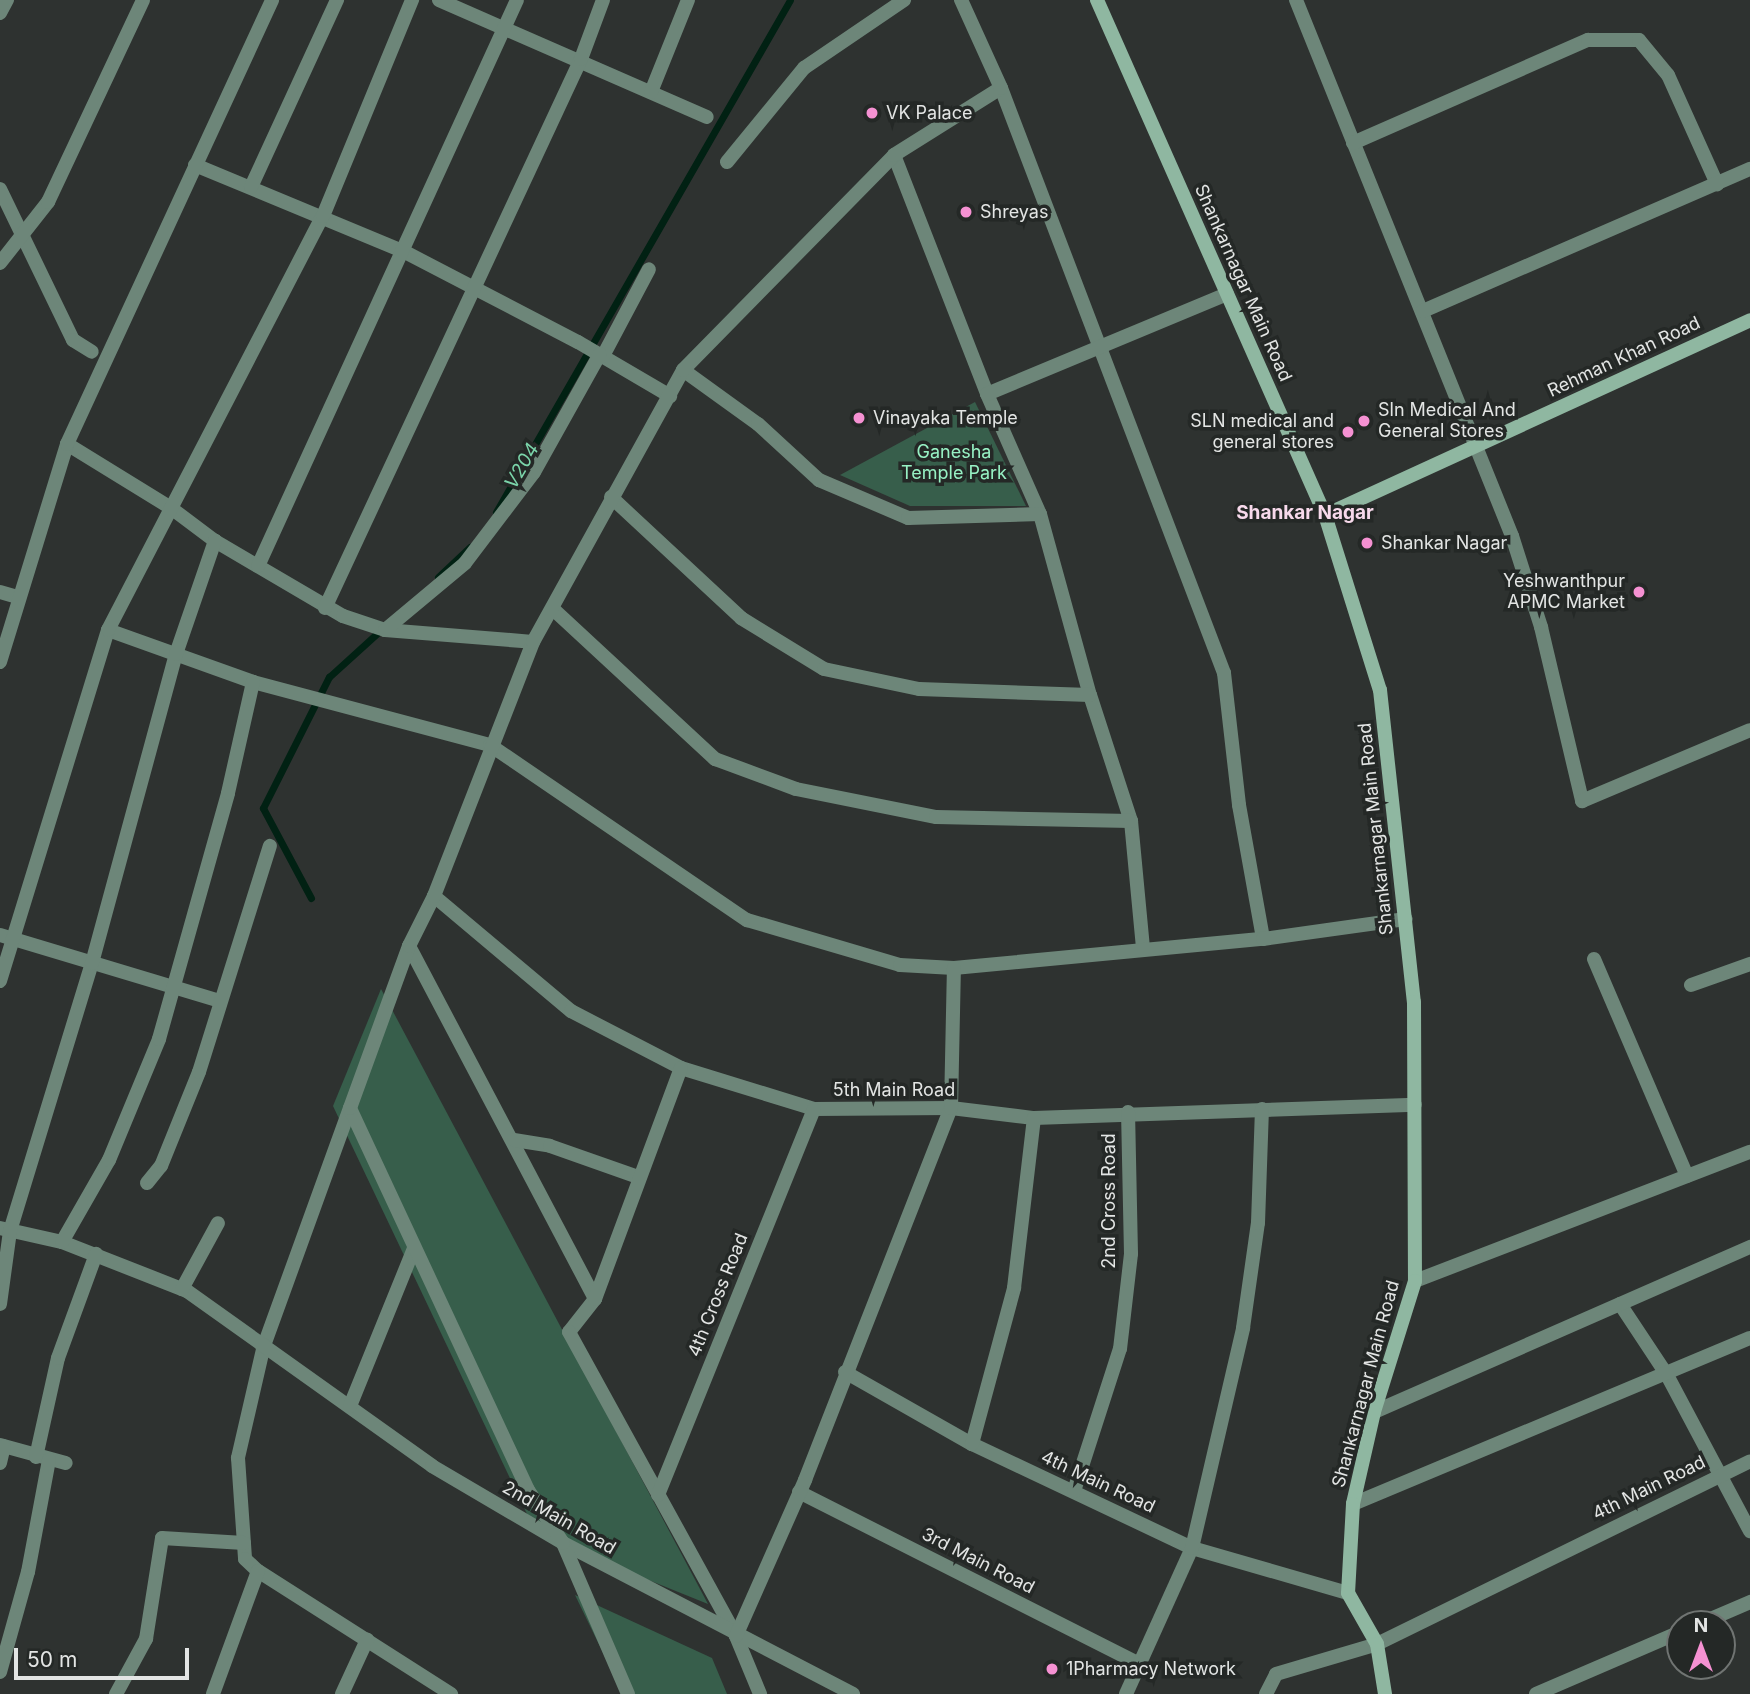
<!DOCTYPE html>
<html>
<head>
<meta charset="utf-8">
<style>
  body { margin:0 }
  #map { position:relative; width:1750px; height:1694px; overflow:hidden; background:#2e3230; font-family:Inter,sans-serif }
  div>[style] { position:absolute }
  .green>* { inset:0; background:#375e4b }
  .stream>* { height:7px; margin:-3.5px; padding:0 3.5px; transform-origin:3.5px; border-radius:3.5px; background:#012113 }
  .street>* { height:14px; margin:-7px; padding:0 7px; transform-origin:7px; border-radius:7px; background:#6d8679 }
  .secondary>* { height:14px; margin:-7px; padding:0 7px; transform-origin:7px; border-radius:7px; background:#8fb7a1 }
  .dots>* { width:19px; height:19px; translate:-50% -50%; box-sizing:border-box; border:4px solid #242826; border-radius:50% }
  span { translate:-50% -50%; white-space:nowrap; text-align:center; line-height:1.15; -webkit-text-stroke:7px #242826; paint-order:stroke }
  .poi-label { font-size:18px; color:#e3e5e4 }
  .left { translate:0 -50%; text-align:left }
  .right { translate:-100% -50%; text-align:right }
  .street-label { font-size:18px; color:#e3e5e4 }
  .park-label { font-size:18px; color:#97f1c4 }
  .water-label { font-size:19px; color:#7bd5aa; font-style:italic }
  .neighbourhood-label { font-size:19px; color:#f7d9eb; font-weight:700 }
  .north { position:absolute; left:1666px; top:1610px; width:70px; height:70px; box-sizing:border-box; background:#242826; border:2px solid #707472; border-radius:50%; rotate:0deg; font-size:19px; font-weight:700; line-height:28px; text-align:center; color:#e3e5e4 }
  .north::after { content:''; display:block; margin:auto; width:24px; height:32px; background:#f591d2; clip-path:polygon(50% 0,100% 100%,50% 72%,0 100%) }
  .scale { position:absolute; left:14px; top:1648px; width:175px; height:32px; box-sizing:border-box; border:4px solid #e3e5e4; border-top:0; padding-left:9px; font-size:21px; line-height:24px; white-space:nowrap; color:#e3e5e4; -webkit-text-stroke:5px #242826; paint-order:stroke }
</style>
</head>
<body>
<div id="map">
  <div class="green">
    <div style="clip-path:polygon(975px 402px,1026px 506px,910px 506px,840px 475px)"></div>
    <div style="clip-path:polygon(381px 989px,708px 1604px,537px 1535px,333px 1106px)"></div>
    <div style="clip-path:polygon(575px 1595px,712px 1658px,727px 1694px,623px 1694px)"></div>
  </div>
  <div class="stream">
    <div style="left:496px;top:512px;width:590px;rotate:-60.13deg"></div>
    <div style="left:438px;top:577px;width:44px;rotate:-43.2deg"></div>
    <div style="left:311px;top:898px;width:102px;rotate:-118.1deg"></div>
    <div style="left:263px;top:808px;width:147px;rotate:-63.3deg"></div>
    <div style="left:329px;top:677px;width:73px;rotate:-42.2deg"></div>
  </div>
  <div class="street">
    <div style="left:439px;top:0;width:292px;rotate:23.6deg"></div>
    <div style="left:1296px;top:0;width:578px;rotate:68.05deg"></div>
    <div style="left:1512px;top:536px;width:96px;rotate:72.3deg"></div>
    <div style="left:1541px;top:627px;width:179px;rotate:76.7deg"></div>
    <div style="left:1582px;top:801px;width:182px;rotate:-22.9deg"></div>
    <div style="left:0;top:13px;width:15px;rotate:-62deg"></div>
    <div style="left:1001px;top:88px;width:626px;rotate:69.13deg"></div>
    <div style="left:1224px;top:673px;width:133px;rotate:83.5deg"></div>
    <div style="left:1239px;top:805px;width:136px;rotate:79.8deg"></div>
    <div style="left:651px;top:92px;width:99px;rotate:-68.1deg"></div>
    <div style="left:1353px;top:143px;width:257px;rotate:-23.7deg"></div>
    <div style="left:1588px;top:40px;width:51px"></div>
    <div style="left:1639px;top:40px;width:45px;rotate:50.4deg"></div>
    <div style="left:1668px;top:75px;width:120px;rotate:65.8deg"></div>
    <div style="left:894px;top:155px;width:256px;rotate:68.7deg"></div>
    <div style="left:987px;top:394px;width:131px;rotate:66.2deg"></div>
    <div style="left:1040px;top:514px;width:188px;rotate:74.6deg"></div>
    <div style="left:1090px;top:695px;width:133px;rotate:72deg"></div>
    <div style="left:1131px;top:821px;width:129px;rotate:84.6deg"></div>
    <div style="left:727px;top:162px;width:122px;rotate:-50.7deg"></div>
    <div style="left:804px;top:68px;width:121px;rotate:-34.2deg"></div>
    <div style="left:195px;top:165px;width:225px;rotate:22.5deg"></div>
    <div style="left:403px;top:251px;width:197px;rotate:27.5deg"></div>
    <div style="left:578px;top:342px;width:107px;rotate:30.4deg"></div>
    <div style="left:251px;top:187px;width:206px;rotate:-65.3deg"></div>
    <div style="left:0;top:189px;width:168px;rotate:64.2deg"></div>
    <div style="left:73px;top:340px;width:22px;rotate:32deg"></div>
    <div style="left:0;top:263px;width:78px;rotate:-51.8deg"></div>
    <div style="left:48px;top:202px;width:223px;rotate:-64.8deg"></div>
    <div style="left:1423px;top:311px;width:357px;rotate:-23.5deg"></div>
    <div style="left:603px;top:356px;width:98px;rotate:-62.1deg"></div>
    <div style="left:683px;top:370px;width:92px;rotate:35.8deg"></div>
    <div style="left:758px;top:424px;width:83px;rotate:42.6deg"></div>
    <div style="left:819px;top:480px;width:97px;rotate:23.1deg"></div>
    <div style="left:908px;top:518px;width:132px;rotate:-1.7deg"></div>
    <div style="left:987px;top:394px;width:260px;rotate:-22.6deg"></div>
    <div style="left:67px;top:444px;width:122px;rotate:31.6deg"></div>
    <div style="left:171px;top:508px;width:55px;rotate:36.9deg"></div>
    <div style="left:215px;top:541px;width:148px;rotate:30.4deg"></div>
    <div style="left:343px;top:616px;width:44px;rotate:18.4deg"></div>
    <div style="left:385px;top:630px;width:148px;rotate:4.6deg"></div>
    <div style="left:611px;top:497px;width:178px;rotate:42.9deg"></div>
    <div style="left:741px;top:618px;width:97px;rotate:31.6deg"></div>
    <div style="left:824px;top:669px;width:97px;rotate:11.9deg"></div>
    <div style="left:919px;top:689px;width:171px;rotate:2deg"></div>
    <div style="left:258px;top:566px;width:622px;rotate:-65.41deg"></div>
    <div style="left:0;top:592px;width:19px;rotate:16deg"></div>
    <div style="left:325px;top:608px;width:606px;rotate:-65deg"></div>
    <div style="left:581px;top:59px;width:63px;rotate:-69.6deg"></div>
    <div style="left:553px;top:609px;width:221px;rotate:42.8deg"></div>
    <div style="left:715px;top:759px;width:86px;rotate:20.3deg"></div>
    <div style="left:796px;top:789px;width:143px;rotate:11.3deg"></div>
    <div style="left:936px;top:817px;width:195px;rotate:1.2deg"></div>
    <div style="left:108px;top:630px;width:154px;rotate:19.7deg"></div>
    <div style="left:253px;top:682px;width:245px;rotate:14.9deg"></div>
    <div style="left:490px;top:745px;width:311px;rotate:34.3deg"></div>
    <div style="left:747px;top:920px;width:159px;rotate:16.4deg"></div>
    <div style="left:900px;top:965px;width:54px;rotate:3.2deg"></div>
    <div style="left:954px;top:968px;width:310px;rotate:-5.4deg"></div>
    <div style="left:1263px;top:939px;width:144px;rotate:-8deg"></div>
    <div style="left:385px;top:630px;width:104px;rotate:-39.9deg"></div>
    <div style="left:465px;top:563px;width:114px;rotate:-52.8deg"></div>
    <div style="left:534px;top:472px;width:135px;rotate:-60.8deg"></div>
    <div style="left:0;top:662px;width:228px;rotate:-72.9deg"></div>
    <div style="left:67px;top:444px;width:489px;rotate:-65.2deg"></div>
    <div style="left:434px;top:896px;width:179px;rotate:40deg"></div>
    <div style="left:571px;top:1011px;width:124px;rotate:27.4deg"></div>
    <div style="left:681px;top:1068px;width:139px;rotate:17.1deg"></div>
    <div style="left:814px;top:1109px;width:137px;rotate:-0.4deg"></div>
    <div style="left:951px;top:1108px;width:84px;rotate:6.9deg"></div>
    <div style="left:1034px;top:1118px;width:381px;rotate:-2deg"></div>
    <div style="left:0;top:935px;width:230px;rotate:16.7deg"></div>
    <div style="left:409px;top:946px;width:399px;rotate:62.2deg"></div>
    <div style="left:595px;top:1299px;width:42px;rotate:128.2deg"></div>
    <div style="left:569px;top:1332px;width:347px;rotate:61.2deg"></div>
    <div style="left:736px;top:1636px;width:63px;rotate:67.5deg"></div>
    <div style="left:1594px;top:959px;width:236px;rotate:66.8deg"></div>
    <div style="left:0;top:981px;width:367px;rotate:-72.9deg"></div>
    <div style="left:108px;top:630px;width:466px;rotate:-62.6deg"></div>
    <div style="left:323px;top:216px;width:234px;rotate:-67.6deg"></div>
    <div style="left:1691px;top:985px;width:63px;rotate:-19.6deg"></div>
    <div style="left:350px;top:1108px;width:252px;rotate:109.9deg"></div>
    <div style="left:264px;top:1345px;width:116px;rotate:103deg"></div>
    <div style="left:238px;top:1458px;width:101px;rotate:86deg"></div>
    <div style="left:245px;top:1559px;width:18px;rotate:43deg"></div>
    <div style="left:258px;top:1571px;width:229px;rotate:32.5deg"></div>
    <div style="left:514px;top:1140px;width:36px;rotate:9deg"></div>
    <div style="left:550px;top:1146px;width:93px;rotate:19.4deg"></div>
    <div style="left:147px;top:1183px;width:22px;rotate:-51deg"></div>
    <div style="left:161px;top:1166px;width:101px;rotate:-68deg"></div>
    <div style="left:199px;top:1072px;width:237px;rotate:-72.6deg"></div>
    <div style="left:0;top:1228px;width:64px;rotate:12.7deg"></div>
    <div style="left:62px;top:1242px;width:134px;rotate:21.4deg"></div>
    <div style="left:187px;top:1291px;width:301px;rotate:35.5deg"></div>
    <div style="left:432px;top:1466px;width:152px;rotate:30.4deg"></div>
    <div style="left:563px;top:1543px;width:327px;rotate:27.5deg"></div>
    <div style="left:62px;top:1242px;width:95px;rotate:-60.2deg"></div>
    <div style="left:109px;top:1160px;width:131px;rotate:-67.5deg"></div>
    <div style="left:159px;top:1039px;width:255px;rotate:-74.3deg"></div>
    <div style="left:228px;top:793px;width:114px;rotate:-77.3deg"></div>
    <div style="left:1415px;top:1281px;width:359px;rotate:-21.1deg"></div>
    <div style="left:182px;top:1289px;width:75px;rotate:-61.4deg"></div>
    <div style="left:595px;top:1299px;width:246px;rotate:-69.6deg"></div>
    <div style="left:0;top:1304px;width:74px;rotate:-82.2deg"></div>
    <div style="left:10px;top:1231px;width:280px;rotate:-73deg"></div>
    <div style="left:92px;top:963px;width:320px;rotate:-74.8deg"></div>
    <div style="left:176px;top:654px;width:120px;rotate:-71deg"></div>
    <div style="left:1620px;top:1304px;width:85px;rotate:56.5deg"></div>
    <div style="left:1667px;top:1375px;width:177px;rotate:62deg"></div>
    <div style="left:845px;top:1372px;width:146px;rotate:29.6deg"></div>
    <div style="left:972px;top:1444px;width:243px;rotate:25.3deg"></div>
    <div style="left:1192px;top:1548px;width:162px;rotate:16.1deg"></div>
    <div style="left:350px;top:1406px;width:170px;rotate:-67.9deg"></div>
    <div style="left:1374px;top:1412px;width:411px;rotate:-23.7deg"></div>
    <div style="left:972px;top:1444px;width:162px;rotate:-74.9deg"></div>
    <div style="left:1014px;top:1288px;width:171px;rotate:-83.3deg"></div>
    <div style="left:0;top:1445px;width:68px;rotate:15.3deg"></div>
    <div style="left:36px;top:1457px;width:101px;rotate:-77.5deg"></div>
    <div style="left:58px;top:1358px;width:111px;rotate:-69.9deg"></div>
    <div style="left:0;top:1463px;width:17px;rotate:-77deg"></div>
    <div style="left:1074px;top:1491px;width:149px;rotate:-72.1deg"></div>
    <div style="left:1120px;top:1349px;width:96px;rotate:-83.4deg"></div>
    <div style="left:1131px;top:1254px;width:142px;rotate:-91.2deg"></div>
    <div style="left:799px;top:1492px;width:382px;rotate:26.8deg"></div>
    <div style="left:658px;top:1495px;width:416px;rotate:-68deg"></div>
    <div style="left:1353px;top:1504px;width:430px;rotate:-22.7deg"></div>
    <div style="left:1699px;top:1624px;width:56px;rotate:-23.3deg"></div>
    <div style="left:736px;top:1636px;width:171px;rotate:-66.1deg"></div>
    <div style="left:805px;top:1480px;width:400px;rotate:-68.6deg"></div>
    <div style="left:951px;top:1108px;width:140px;rotate:-88.8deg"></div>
    <div style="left:0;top:1672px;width:104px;rotate:-74.4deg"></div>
    <div style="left:28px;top:1572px;width:114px;rotate:-79.4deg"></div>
    <div style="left:116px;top:1694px;width:63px;rotate:-61.4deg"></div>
    <div style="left:146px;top:1639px;width:102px;rotate:-81deg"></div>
    <div style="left:162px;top:1538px;width:82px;rotate:3.5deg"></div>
    <div style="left:213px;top:1694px;width:131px;rotate:-69.9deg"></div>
    <div style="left:342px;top:1694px;width:60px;rotate:-65.2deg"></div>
    <div style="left:628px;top:1694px;width:164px;rotate:-113.3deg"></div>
    <div style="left:563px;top:1543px;width:64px;rotate:-123.4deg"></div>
    <div style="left:528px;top:1490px;width:421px;rotate:-115deg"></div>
    <div style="left:350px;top:1108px;width:172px;rotate:-70deg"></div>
    <div style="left:409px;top:946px;width:56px;rotate:-63.4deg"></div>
    <div style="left:434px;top:896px;width:273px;rotate:-68.7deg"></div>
    <div style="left:533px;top:642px;width:311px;rotate:-61.1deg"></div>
    <div style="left:683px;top:370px;width:301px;rotate:-45.5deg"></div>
    <div style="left:894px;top:155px;width:126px;rotate:-32.1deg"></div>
    <div style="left:1001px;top:88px;width:97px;rotate:-114.4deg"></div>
    <div style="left:1126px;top:1694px;width:160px;rotate:-65.7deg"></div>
    <div style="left:1192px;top:1548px;width:226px;rotate:-76.9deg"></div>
    <div style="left:1243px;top:1328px;width:106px;rotate:-81.9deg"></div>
    <div style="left:1258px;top:1223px;width:114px;rotate:-88deg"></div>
    <div style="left:1266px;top:1694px;width:22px;rotate:-63deg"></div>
    <div style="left:1276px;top:1674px;width:105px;rotate:-16.5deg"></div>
    <div style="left:1377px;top:1644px;width:415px;rotate:-26.1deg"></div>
    <div style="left:1536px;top:1694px;width:157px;rotate:-23.3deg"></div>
  </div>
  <div class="secondary">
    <div style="left:1097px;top:0;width:563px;rotate:66.12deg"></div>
    <div style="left:1325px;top:515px;width:183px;rotate:72.6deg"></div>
    <div style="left:1380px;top:690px;width:314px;rotate:83.8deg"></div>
    <div style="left:1414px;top:1002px;width:279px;rotate:89.8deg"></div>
    <div style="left:1415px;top:1281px;width:137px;rotate:107.4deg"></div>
    <div style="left:1374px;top:1412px;width:94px;rotate:102.9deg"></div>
    <div style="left:1353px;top:1504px;width:89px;rotate:93.2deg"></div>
    <div style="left:1348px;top:1593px;width:59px;rotate:60.4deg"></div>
    <div style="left:1377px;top:1644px;width:51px;rotate:80.9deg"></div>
    <div style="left:1325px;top:515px;width:468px;rotate:-24.6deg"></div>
  </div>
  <div class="dots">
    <div style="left:872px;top:113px;background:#f591d2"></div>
    <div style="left:966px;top:212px;background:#f591d2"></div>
    <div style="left:859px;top:418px;background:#f591d2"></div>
    <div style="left:1364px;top:421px;background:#f591d2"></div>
    <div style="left:1348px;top:432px;background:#f591d2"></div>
    <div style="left:1367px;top:543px;background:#f591d2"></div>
    <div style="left:1639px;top:592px;background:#f591d2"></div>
    <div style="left:1052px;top:1669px;background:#f591d2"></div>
  </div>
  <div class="poi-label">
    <span class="left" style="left:886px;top:113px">VK Palace</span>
    <span class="left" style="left:980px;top:212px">Shreyas</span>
    <span class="left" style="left:1378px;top:421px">Sln Medical And<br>General Stores</span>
    <span class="left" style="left:873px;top:418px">Vinayaka Temple</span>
    <span class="right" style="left:1334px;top:432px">SLN medical and<br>general stores</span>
    <span class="left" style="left:1381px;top:543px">Shankar Nagar</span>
    <span class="right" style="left:1625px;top:592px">Yeshwanthpur<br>APMC Market</span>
    <span class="left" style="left:1066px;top:1669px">1Pharmacy Network</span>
  </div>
  <div class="street-label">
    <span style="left:1243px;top:283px;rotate:66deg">Shankarnagar Main Road</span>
    <span style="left:1624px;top:357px;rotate:-25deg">Rehman Khan Road</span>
    <span style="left:1376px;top:829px;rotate:-96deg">Shankarnagar Main Road</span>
    <span style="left:894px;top:1090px">5th Main Road</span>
    <span style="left:1109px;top:1201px;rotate:-90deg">2nd Cross Road</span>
    <span style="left:718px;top:1295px;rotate:-68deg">4th Cross Road</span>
    <span style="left:1366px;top:1384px;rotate:-75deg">Shankarnagar Main Road</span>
    <span style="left:1098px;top:1482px;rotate:25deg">4th Main Road</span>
    <span style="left:1649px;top:1488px;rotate:-26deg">4th Main Road</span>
    <span style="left:559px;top:1518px;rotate:30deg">2nd Main Road</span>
    <span style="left:978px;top:1561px;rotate:27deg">3rd Main Road</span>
  </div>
  <div class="park-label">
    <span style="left:954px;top:463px">Ganesha<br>Temple Park</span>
  </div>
  <div class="water-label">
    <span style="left:522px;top:466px;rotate:-60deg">V204</span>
  </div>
  <div class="neighbourhood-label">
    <span style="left:1305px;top:513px">Shankar Nagar</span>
  </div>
  <div class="north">N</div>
  <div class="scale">50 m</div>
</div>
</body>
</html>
